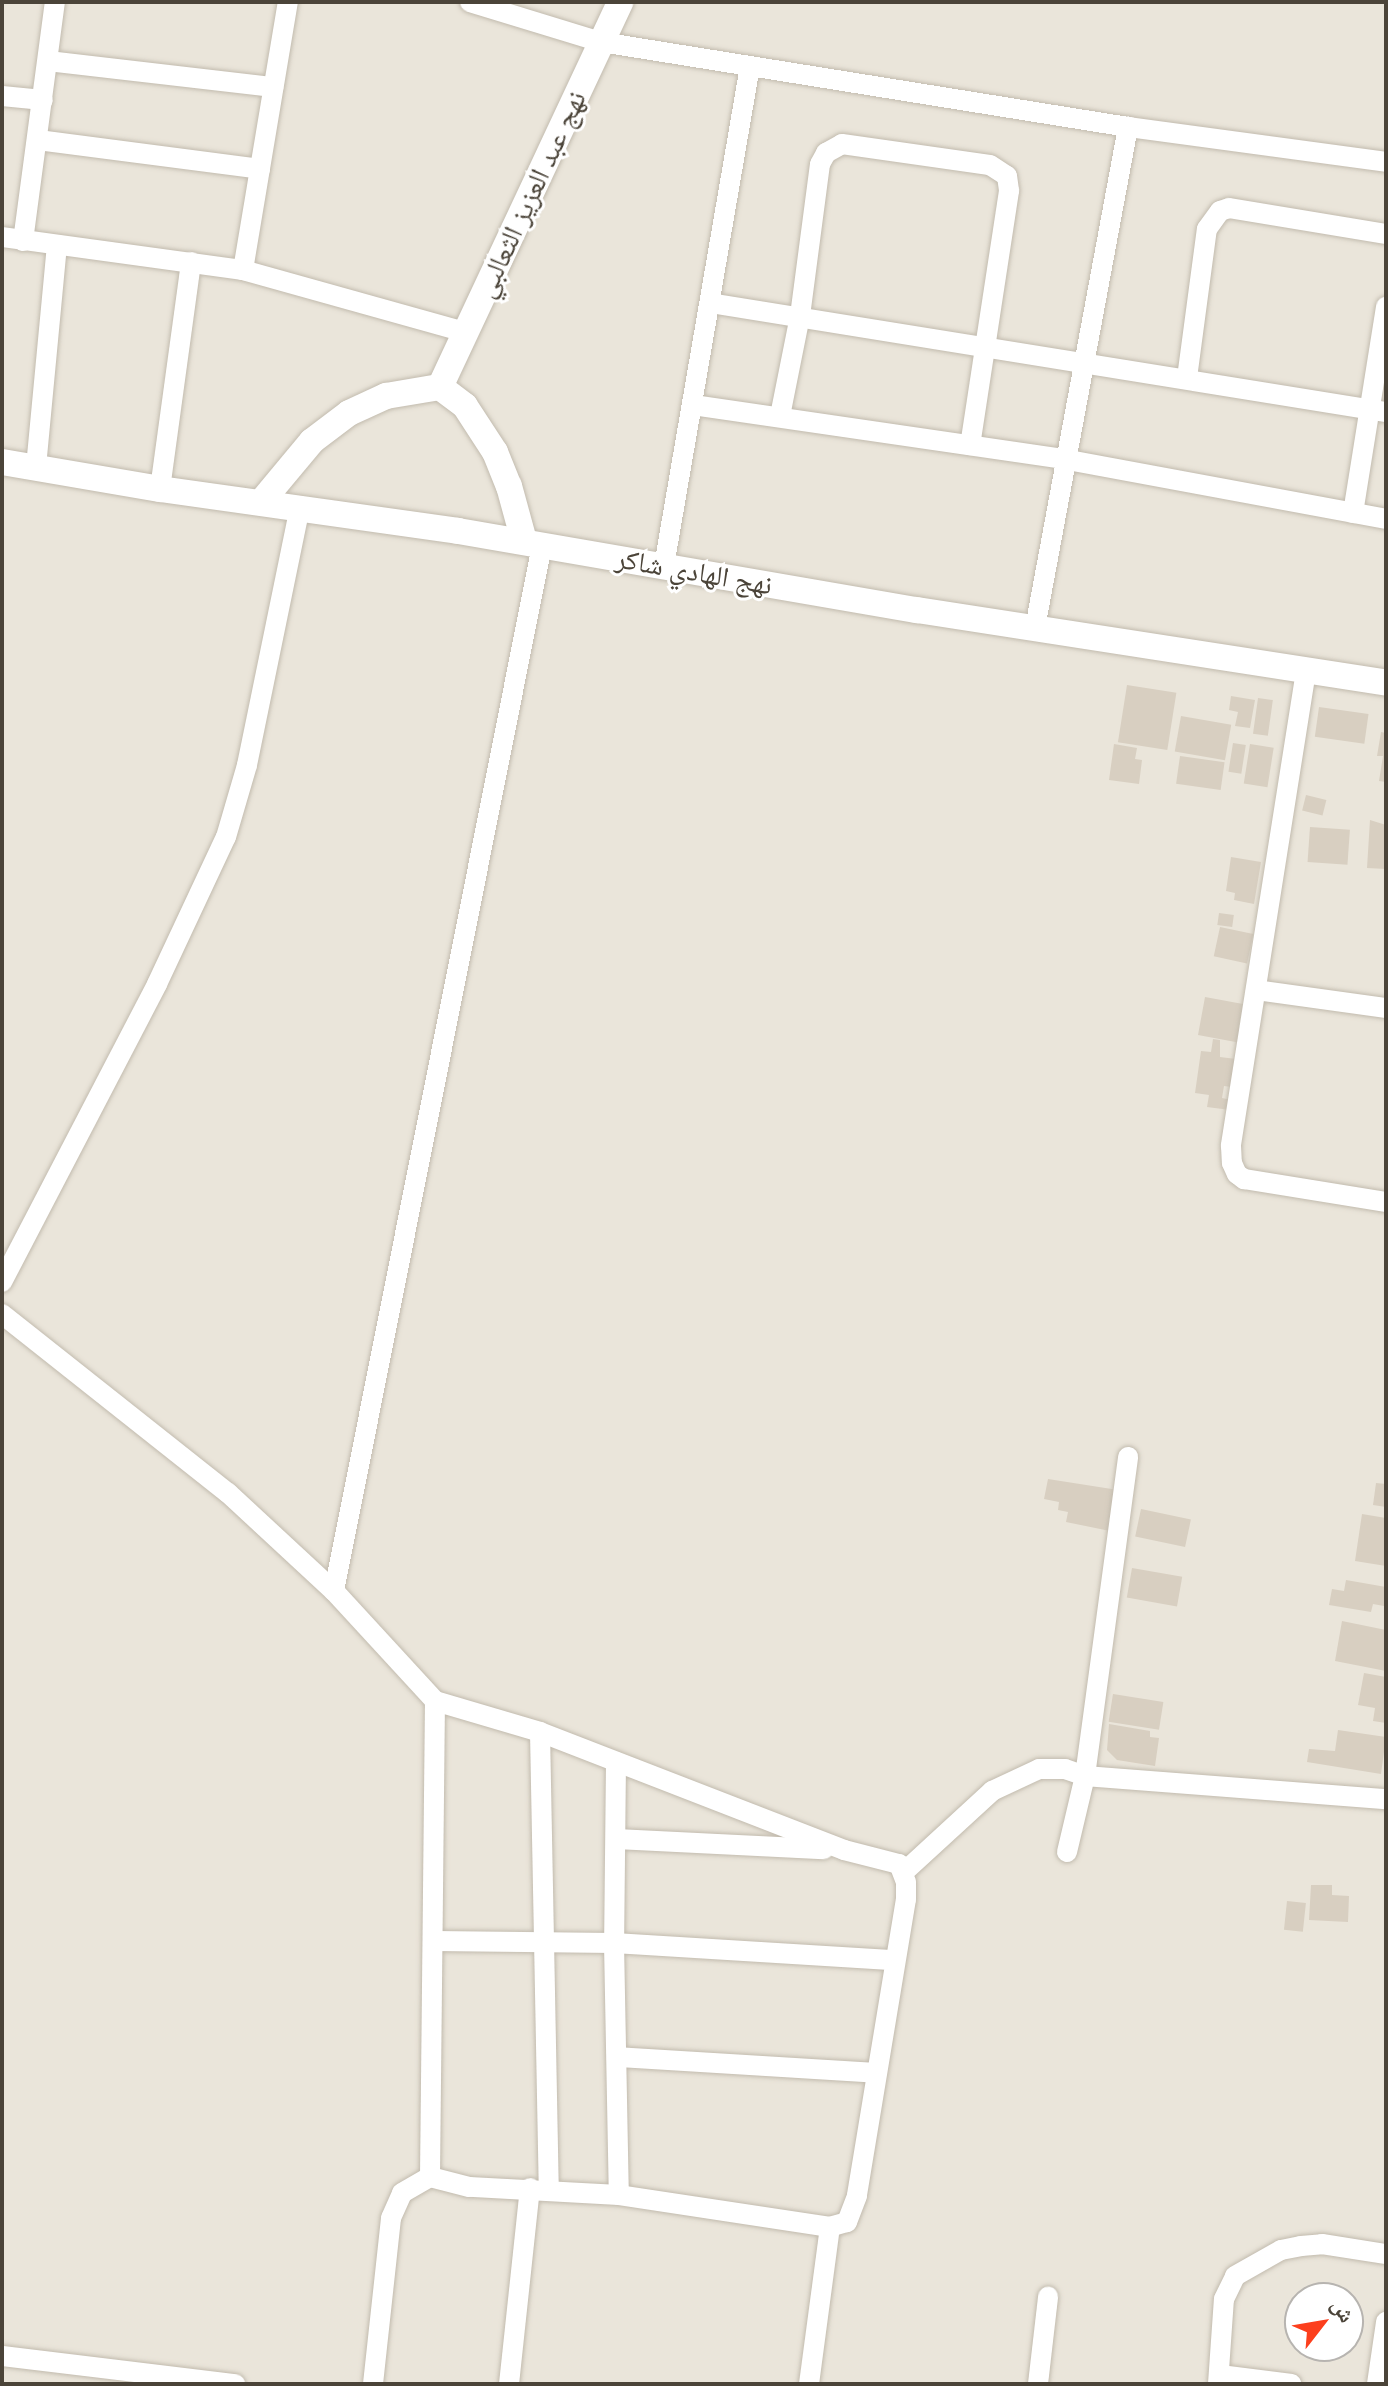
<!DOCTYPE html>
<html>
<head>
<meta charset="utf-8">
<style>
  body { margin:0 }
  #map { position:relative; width:1388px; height:2386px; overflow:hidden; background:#f6f3ec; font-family:Figtree,"Noto Naskh Arabic",sans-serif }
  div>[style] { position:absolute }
  .residential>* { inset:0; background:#eae5da }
  .building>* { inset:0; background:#d8cfc1; transform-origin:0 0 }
  .roads { filter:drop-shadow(0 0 2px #c2bbae) drop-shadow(0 0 2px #c2bbae) }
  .minor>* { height:20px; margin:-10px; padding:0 10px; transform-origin:10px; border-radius:10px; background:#fff }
  .tertiary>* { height:26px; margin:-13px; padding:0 13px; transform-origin:13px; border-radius:13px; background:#fff }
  span { translate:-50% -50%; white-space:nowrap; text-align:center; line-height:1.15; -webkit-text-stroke:6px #fff; paint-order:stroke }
  .street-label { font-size:28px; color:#4b4439 }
  .frame { position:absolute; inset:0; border:4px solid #4b4439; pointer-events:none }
  .north { position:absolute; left:1284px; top:2282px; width:80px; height:80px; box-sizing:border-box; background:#fff; border:2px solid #b7b4b0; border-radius:50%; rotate:59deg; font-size:22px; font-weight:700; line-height:32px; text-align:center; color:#4b4439 }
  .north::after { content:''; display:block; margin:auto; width:28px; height:36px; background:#fc3f1d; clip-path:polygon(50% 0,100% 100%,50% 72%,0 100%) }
</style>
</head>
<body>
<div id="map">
  <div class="residential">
    <div style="clip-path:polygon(evenodd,2px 2px,1386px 2px,1386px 2384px,2px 2384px,2px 2px,1300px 2298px,1348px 2298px,1348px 2346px,1300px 2346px,1300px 2298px)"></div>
  </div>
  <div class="building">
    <div style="left:1127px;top:685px;width:50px;height:58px;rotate:9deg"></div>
    <div style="clip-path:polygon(1231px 696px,1255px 700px,1250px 728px,1235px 726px,1238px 712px,1229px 710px)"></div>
    <div style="left:1258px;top:698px;width:15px;height:36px;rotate:8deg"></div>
    <div style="left:1319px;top:707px;width:50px;height:30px;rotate:8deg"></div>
    <div style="left:1181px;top:716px;width:51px;height:36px;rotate:10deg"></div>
    <div style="clip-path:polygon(1381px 732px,1386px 733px,1386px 782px,1379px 781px,1383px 756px,1377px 756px)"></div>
    <div style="left:1233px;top:743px;width:13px;height:29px;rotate:9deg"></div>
    <div style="clip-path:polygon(1114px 744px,1137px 748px,1135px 759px,1142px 760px,1139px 784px,1109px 780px)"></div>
    <div style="left:1250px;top:744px;width:24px;height:40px;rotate:9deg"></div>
    <div style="left:1180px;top:756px;width:45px;height:28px;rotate:8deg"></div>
    <div style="left:1306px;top:795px;width:21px;height:16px;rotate:14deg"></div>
    <div style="clip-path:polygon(1370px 820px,1386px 825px,1386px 869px,1367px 868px)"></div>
    <div style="left:1310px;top:827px;width:40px;height:35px;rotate:4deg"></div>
    <div style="clip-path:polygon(1231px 857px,1261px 862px,1254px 904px,1234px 900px,1235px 893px,1226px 891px)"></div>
    <div style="left:1219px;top:913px;width:15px;height:12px;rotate:8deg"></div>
    <div style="left:1220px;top:927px;width:34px;height:30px;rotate:12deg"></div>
    <div style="clip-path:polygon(1205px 997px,1243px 1004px,1239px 1026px,1244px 1028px,1241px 1043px,1198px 1035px)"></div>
    <div style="clip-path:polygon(1213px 1039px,1220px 1040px,1220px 1057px,1236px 1059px,1232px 1087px,1224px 1086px,1222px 1098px,1231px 1100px,1230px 1110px,1207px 1107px,1209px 1095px,1195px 1093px,1201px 1051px,1211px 1052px)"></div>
    <div style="clip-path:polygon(1048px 1479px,1118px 1490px,1110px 1531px,1066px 1522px,1068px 1512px,1058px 1510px,1059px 1502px,1044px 1499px)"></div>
    <div style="clip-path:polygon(1376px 1483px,1386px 1484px,1386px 1507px,1373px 1505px)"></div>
    <div style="left:1141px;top:1509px;width:51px;height:28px;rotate:12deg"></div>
    <div style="clip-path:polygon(1362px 1514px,1386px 1518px,1386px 1566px,1355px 1561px)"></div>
    <div style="left:1132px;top:1568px;width:51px;height:30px;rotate:10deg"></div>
    <div style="clip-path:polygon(1346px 1580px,1386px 1587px,1384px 1606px,1373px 1604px,1371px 1612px,1329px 1605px,1332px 1589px,1344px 1591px)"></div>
    <div style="clip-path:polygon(1342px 1621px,1386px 1630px,1386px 1671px,1335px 1661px)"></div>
    <div style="clip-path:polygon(1364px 1673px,1386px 1677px,1386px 1723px,1373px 1721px,1375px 1708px,1358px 1705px)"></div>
    <div style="left:1113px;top:1694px;width:51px;height:28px;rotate:9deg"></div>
    <div style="clip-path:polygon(1109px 1724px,1150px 1731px,1150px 1737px,1159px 1738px,1155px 1766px,1117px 1760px,1107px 1750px)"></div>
    <div style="clip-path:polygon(1338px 1730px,1386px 1737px,1381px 1774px,1307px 1762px,1309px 1749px,1335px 1751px)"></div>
    <div style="clip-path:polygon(1311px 1885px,1332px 1885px,1332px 1895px,1349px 1896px,1348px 1922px,1309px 1920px)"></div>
    <div style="left:1287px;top:1901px;width:19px;height:29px;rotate:6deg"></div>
  </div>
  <div class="roads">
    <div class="minor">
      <div style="left:470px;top:2px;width:137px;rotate:17deg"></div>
      <div style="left:601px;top:42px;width:534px;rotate:9.16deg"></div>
      <div style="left:1128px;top:127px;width:260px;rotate:7.7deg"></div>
      <div style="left:48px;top:61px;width:227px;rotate:6.6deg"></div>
      <div style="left:2px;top:96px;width:41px;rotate:5.6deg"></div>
      <div style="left:38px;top:140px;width:224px;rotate:7.4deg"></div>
      <div style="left:2px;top:237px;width:243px;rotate:7.8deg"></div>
      <div style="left:243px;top:270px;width:230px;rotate:15.6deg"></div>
      <div style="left:23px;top:241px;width:241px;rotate:-82.4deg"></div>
      <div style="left:243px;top:270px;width:272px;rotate:-80.5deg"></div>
      <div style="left:710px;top:303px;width:685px;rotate:9.16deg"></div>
      <div style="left:1187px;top:378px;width:150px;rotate:-82.4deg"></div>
      <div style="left:1207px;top:229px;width:22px;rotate:-54deg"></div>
      <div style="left:1220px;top:211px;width:9px;rotate:-18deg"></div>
      <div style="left:1229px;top:208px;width:159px;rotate:9.4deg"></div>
      <div style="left:693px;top:405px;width:379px;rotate:8.3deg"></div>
      <div style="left:1068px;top:460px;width:323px;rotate:10.5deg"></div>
      <div style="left:780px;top:416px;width:102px;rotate:-78.7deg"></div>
      <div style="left:800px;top:316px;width:153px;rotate:-82.5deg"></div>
      <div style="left:820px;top:164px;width:13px;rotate:-61deg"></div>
      <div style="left:826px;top:153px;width:18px;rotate:-29deg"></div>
      <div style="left:842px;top:144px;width:149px;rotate:8.1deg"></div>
      <div style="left:990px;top:165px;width:20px;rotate:33deg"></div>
      <div style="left:1007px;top:176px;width:15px;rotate:82deg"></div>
      <div style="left:1009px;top:191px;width:257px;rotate:98.7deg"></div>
      <div style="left:36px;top:467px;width:223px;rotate:-84.6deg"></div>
      <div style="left:160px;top:489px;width:229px;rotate:-82.2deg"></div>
      <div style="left:1353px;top:513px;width:209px;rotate:-80.9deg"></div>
      <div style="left:664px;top:566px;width:507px;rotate:-80.24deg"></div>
      <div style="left:1035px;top:628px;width:510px;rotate:-79.48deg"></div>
      <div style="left:1306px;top:671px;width:481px;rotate:99deg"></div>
      <div style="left:1231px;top:1146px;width:17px;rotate:87deg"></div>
      <div style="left:1232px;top:1163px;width:12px;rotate:66deg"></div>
      <div style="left:1237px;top:1174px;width:9px;rotate:36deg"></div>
      <div style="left:1244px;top:1179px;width:144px;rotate:9.2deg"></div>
      <div style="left:1256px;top:990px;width:131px;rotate:7.9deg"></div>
      <div style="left:2px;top:1282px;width:336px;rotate:-62.5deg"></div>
      <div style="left:157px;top:984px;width:162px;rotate:-64.9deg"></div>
      <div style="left:226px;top:837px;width:75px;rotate:-73.7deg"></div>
      <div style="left:247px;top:765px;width:264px;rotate:-78.4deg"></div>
      <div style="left:2px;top:1314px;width:288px;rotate:38.4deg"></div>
      <div style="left:228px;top:1493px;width:144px;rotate:42.8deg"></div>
      <div style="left:334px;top:1591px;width:149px;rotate:47.4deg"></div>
      <div style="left:435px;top:1701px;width:109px;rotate:16.4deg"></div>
      <div style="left:540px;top:1732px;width:326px;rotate:21.2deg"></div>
      <div style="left:844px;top:1850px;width:57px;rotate:14.3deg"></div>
      <div style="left:899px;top:1864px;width:19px;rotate:69deg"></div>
      <div style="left:906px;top:1882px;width:17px;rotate:90deg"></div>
      <div style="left:906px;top:1899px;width:301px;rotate:99.4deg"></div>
      <div style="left:857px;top:2196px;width:28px;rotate:111deg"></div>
      <div style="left:847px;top:2222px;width:18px;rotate:164deg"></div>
      <div style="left:830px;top:2227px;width:213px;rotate:-171.4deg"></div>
      <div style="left:619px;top:2195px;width:150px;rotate:-176.9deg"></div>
      <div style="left:469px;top:2187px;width:40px;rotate:-165.6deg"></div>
      <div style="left:430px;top:2177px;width:476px;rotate:-89.4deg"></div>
      <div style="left:334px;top:1591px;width:1066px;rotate:-78.75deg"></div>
      <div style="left:540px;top:1732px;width:457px;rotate:88.9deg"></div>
      <div style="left:616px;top:1762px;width:181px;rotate:90.6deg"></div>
      <div style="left:614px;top:1943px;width:252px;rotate:88.9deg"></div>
      <div style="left:616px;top:1839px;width:208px;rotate:2.8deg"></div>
      <div style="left:1067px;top:1852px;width:78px;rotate:-76.7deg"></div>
      <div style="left:1085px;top:1776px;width:322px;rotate:-82.3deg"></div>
      <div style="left:904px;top:1872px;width:120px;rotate:-42.6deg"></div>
      <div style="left:992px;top:1791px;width:52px;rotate:-25.1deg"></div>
      <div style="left:1039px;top:1769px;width:26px"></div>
      <div style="left:1065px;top:1769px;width:21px;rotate:19deg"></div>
      <div style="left:1085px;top:1776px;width:302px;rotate:4.4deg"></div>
      <div style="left:434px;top:1941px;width:180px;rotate:0.6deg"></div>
      <div style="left:614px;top:1943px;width:281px;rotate:3.5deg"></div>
      <div style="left:617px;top:2057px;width:258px;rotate:3.5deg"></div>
      <div style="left:2px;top:2356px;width:235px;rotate:6.9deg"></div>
      <div style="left:1220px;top:2375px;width:72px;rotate:7.2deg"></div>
      <div style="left:373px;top:2384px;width:167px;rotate:-83.8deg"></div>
      <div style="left:391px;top:2218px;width:27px;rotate:-66deg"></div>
      <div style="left:402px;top:2193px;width:32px;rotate:-30deg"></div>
      <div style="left:509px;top:2384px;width:197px;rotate:-83.9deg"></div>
      <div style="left:809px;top:2384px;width:158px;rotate:-82.4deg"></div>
      <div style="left:1038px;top:2384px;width:88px;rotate:-83.4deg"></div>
      <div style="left:1218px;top:2384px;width:85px;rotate:-86deg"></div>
      <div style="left:1224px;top:2299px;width:25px;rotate:-64deg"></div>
      <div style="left:1235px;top:2276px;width:53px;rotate:-29.5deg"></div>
      <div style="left:1281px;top:2250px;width:20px;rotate:-11deg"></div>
      <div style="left:1301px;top:2246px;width:21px;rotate:-5deg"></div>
      <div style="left:1322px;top:2244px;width:65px;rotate:8.9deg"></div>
      <div style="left:1377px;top:2384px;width:63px;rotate:-81.7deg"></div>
    </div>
    <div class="tertiary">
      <div style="left:440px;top:387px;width:425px;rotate:-64.9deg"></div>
      <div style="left:2px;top:462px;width:160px;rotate:9.7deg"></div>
      <div style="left:160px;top:489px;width:301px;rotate:8deg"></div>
      <div style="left:458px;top:531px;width:466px;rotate:9.8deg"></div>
      <div style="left:917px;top:610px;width:475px;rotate:8.8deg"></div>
      <div style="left:262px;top:501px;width:78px;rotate:-50.2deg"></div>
      <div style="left:312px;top:441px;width:46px;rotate:-37.1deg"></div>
      <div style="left:349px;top:413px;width:41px;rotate:-24.7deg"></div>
      <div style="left:386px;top:396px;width:55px;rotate:-9.5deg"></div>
      <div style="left:440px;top:387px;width:31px;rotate:37deg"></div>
      <div style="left:465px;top:406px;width:55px;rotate:56.9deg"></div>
      <div style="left:495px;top:452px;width:37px;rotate:68deg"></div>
      <div style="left:509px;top:486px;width:57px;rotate:74.7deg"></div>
    </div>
  </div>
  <div class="street-label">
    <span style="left:530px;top:194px;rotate:-65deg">نهج عبد العزيز الثعالبي</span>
    <span style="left:694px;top:571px;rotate:10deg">نهج الهادي شاكر</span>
  </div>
  <div class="frame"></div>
  <div class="north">ش</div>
</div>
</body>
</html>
